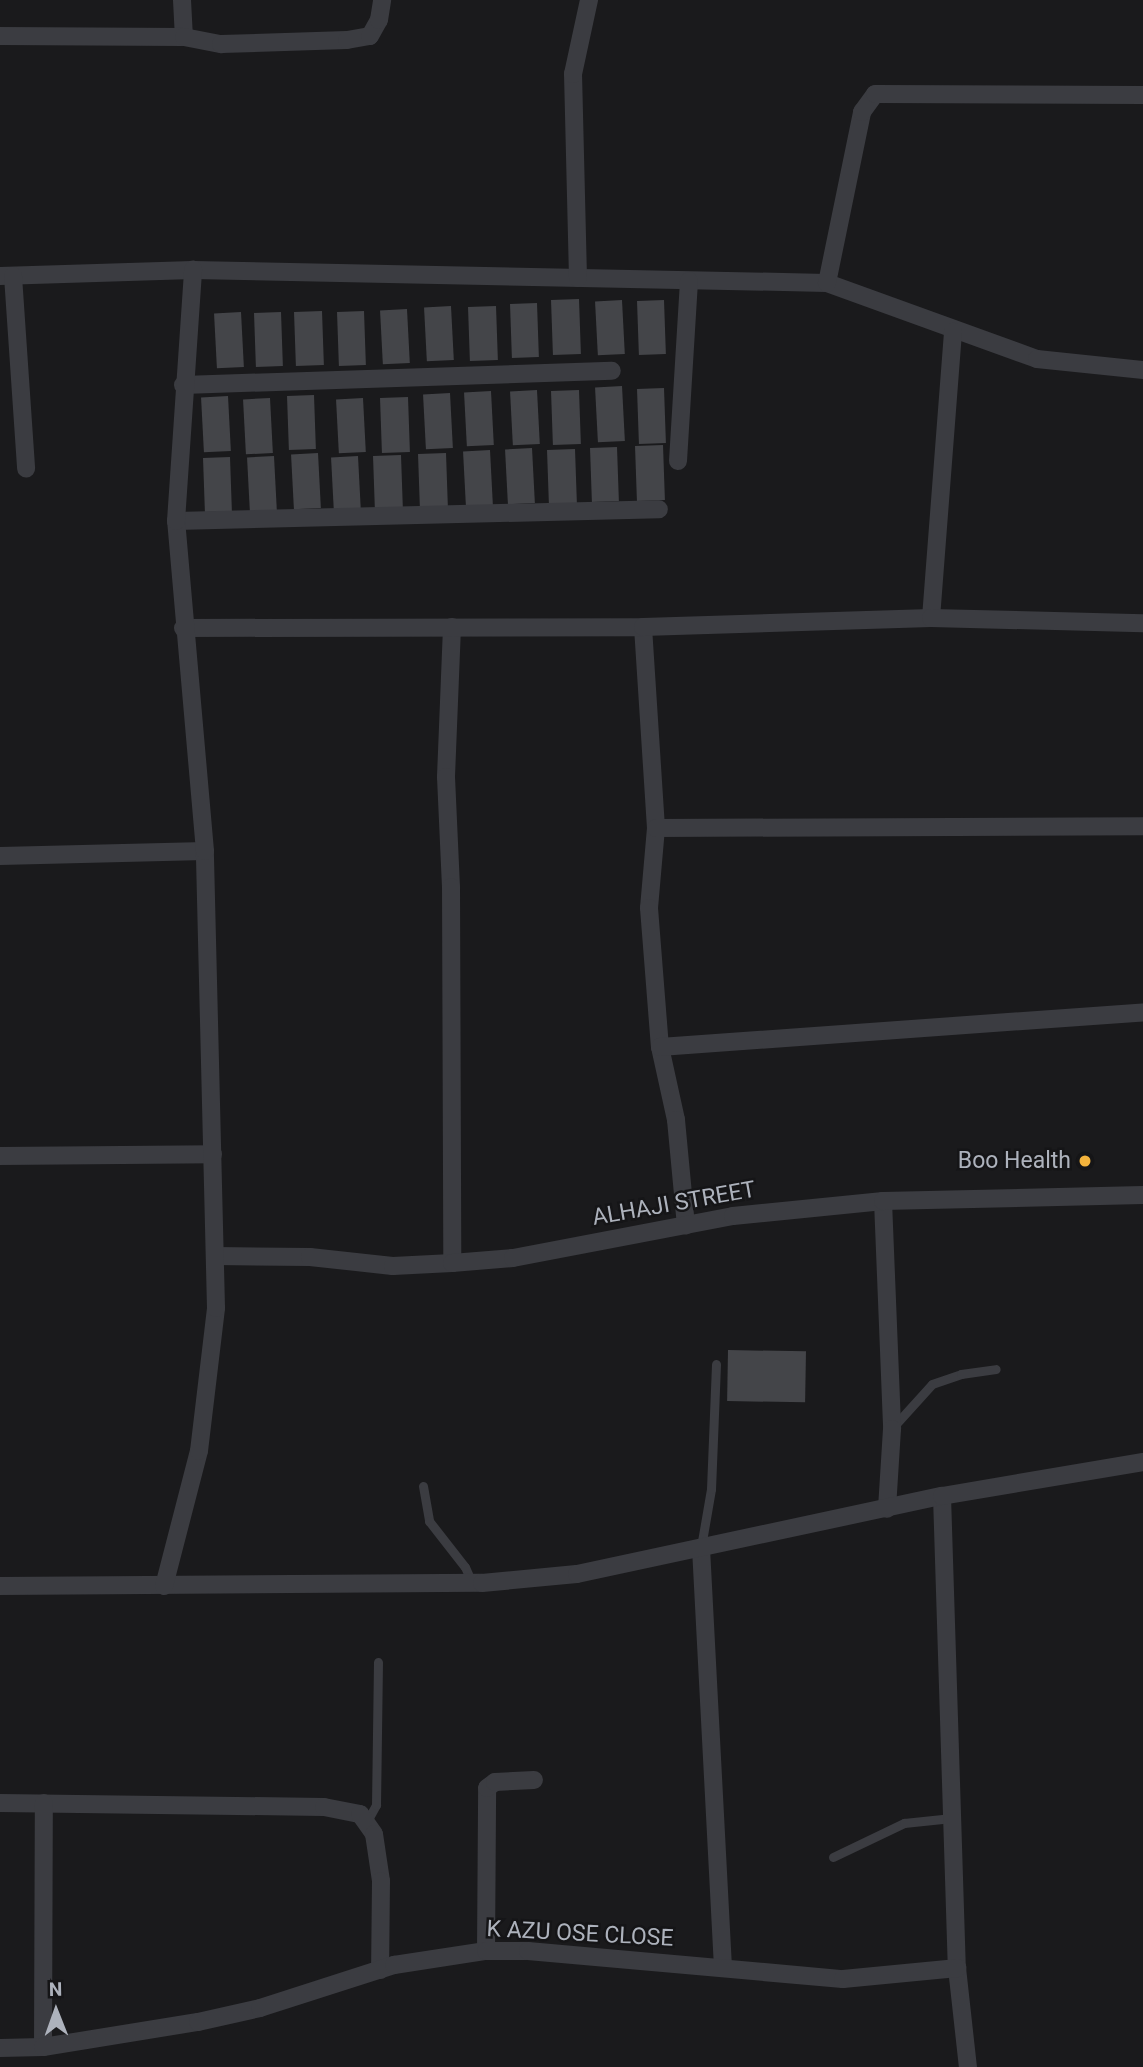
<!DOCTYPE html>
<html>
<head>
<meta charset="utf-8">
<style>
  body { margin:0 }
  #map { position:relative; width:1143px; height:2067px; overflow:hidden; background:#1a1a1c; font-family:Roboto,sans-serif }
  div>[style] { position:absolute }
  .building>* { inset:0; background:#444549; transform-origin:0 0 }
  .lane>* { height:9px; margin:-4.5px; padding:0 4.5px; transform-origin:4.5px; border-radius:4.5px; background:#3b3c41 }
  .street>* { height:18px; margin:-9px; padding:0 9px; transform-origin:9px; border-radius:9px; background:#3b3c41 }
  .dots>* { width:19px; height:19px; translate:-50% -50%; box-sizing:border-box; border:4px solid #151517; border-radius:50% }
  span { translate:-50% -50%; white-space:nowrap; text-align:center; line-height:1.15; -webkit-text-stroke:5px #151517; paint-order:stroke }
  .poi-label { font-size:23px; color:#adb2bc }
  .right { translate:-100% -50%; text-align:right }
  .street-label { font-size:23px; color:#adb2bc }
  .north { position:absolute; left:21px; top:1976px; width:70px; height:70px; -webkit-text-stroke:5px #151517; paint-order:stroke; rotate:359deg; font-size:19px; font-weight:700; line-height:28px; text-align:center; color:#adb2bc }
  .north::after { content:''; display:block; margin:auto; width:24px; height:32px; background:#adb2bc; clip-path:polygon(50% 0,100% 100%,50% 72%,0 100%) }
</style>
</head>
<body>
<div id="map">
  <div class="building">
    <div style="left:579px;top:299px;width:55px;height:28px;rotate:88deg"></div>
    <div style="left:622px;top:300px;width:54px;height:27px;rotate:87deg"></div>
    <div style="left:664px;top:300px;width:54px;height:27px;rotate:88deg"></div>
    <div style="left:537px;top:303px;width:54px;height:27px;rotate:88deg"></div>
    <div style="left:451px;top:306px;width:54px;height:27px;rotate:87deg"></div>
    <div style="left:496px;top:306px;width:54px;height:28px;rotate:88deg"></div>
    <div style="left:407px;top:309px;width:54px;height:27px;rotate:87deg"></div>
    <div style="left:322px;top:311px;width:54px;height:28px;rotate:88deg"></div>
    <div style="left:364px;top:311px;width:54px;height:27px;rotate:88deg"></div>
    <div style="left:241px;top:312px;width:55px;height:27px;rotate:87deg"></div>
    <div style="left:281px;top:312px;width:54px;height:27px;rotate:88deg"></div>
    <div style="left:622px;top:386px;width:55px;height:27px;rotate:87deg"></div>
    <div style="left:664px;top:388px;width:55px;height:27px;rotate:88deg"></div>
    <div style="left:537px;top:390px;width:54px;height:27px;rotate:87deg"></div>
    <div style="left:579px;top:390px;width:54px;height:28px;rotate:88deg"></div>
    <div style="left:491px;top:391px;width:54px;height:27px;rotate:87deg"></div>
    <div style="left:450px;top:393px;width:55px;height:27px;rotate:87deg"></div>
    <div style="left:314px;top:395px;width:54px;height:27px;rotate:88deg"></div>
    <div style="left:228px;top:396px;width:55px;height:27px;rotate:87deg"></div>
    <div style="left:408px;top:397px;width:55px;height:28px;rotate:88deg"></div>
    <div style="left:270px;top:398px;width:55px;height:27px;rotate:87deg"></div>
    <div style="left:363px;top:398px;width:54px;height:27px;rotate:87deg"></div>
    <div style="left:663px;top:445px;width:55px;height:28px;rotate:88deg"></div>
    <div style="left:617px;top:447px;width:54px;height:27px;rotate:88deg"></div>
    <div style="left:532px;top:448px;width:55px;height:27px;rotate:87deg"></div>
    <div style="left:575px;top:449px;width:55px;height:28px;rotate:88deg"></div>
    <div style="left:490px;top:450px;width:55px;height:27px;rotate:87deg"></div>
    <div style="left:318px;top:453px;width:55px;height:27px;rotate:87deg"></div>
    <div style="left:446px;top:453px;width:54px;height:28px;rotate:88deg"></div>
    <div style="left:401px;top:455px;width:55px;height:28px;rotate:88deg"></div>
    <div style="left:274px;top:456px;width:54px;height:27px;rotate:87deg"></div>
    <div style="left:358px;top:456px;width:54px;height:27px;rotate:87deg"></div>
    <div style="left:230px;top:457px;width:54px;height:27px;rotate:88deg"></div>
    <div style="left:728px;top:1350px;width:78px;height:51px;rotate:1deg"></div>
  </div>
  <div class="lane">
    <div style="left:895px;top:1425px;width:55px;rotate:-47.9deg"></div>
    <div style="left:932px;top:1384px;width:31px;rotate:-19deg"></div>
    <div style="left:961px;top:1374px;width:35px;rotate:-8deg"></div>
    <div style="left:423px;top:1486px;width:36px;rotate:80deg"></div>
    <div style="left:429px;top:1521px;width:58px;rotate:52deg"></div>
    <div style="left:465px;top:1567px;width:17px;rotate:66deg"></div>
    <div style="left:701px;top:1547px;width:59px;rotate:-80.2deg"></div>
    <div style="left:711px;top:1489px;width:125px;rotate:-87.7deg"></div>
    <div style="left:366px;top:1823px;width:21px;rotate:-61deg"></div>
    <div style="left:376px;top:1805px;width:143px;rotate:-89.2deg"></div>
    <div style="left:833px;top:1857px;width:79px;rotate:-25.6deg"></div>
    <div style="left:904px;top:1823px;width:48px;rotate:-5.9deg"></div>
  </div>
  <div class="street">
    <div style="left:182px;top:0;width:37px;rotate:87deg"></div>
    <div style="left:0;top:36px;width:184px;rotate:0.3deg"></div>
    <div style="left:184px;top:37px;width:38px;rotate:11deg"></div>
    <div style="left:221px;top:44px;width:126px;rotate:-1.8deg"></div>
    <div style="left:347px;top:40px;width:23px;rotate:-10deg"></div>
    <div style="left:370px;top:36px;width:18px;rotate:-61deg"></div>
    <div style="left:379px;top:20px;width:20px;rotate:-81deg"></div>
    <div style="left:0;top:276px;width:193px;rotate:-1.8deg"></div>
    <div style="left:193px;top:270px;width:634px;rotate:1.17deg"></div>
    <div style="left:827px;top:283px;width:223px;rotate:19.9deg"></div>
    <div style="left:1037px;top:359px;width:107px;rotate:5.9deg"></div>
    <div style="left:13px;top:276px;width:193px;rotate:86.1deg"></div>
    <div style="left:578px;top:278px;width:204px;rotate:-91.4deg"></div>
    <div style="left:573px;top:74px;width:76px;rotate:-77.8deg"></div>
    <div style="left:827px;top:283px;width:175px;rotate:-78.4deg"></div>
    <div style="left:862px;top:112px;width:22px;rotate:-54deg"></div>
    <div style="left:875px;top:94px;width:268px;rotate:0.2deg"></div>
    <div style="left:183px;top:385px;width:429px;rotate:-1.9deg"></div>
    <div style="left:678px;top:461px;width:180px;rotate:-86.5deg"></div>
    <div style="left:176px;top:521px;width:483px;rotate:-1.4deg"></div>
    <div style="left:931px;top:618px;width:287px;rotate:-85.6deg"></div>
    <div style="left:452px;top:627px;width:150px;rotate:92.3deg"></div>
    <div style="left:446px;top:777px;width:110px;rotate:87.4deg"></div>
    <div style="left:451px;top:887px;width:376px;rotate:89.8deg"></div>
    <div style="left:643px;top:627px;width:201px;rotate:86.3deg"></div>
    <div style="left:656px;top:828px;width:80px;rotate:95deg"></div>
    <div style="left:649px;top:908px;width:139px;rotate:85.5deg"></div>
    <div style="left:660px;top:1047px;width:75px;rotate:77.6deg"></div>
    <div style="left:676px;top:1120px;width:106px;rotate:84.6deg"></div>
    <div style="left:183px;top:628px;width:460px;rotate:-0.1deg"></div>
    <div style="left:643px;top:627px;width:288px;rotate:-1.8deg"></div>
    <div style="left:931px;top:618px;width:212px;rotate:1.4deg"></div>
    <div style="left:656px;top:828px;width:487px;rotate:-0.2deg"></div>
    <div style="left:0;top:856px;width:205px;rotate:-1.4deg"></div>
    <div style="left:660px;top:1047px;width:484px;rotate:-4.1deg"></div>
    <div style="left:0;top:1156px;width:213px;rotate:-0.5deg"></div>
    <div style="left:883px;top:1201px;width:228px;rotate:87.7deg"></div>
    <div style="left:892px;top:1429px;width:80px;rotate:93.6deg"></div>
    <div style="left:215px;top:1256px;width:95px;rotate:0.6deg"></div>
    <div style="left:310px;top:1257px;width:83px;rotate:6.2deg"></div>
    <div style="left:393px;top:1266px;width:59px;rotate:-2.9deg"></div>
    <div style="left:452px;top:1263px;width:61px;rotate:-4.7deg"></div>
    <div style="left:513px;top:1258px;width:224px;rotate:-10.8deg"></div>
    <div style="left:733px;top:1216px;width:151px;rotate:-5.7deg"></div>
    <div style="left:883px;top:1201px;width:260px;rotate:-1.3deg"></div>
    <div style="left:942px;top:1496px;width:472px;rotate:88.2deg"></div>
    <div style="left:957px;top:1968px;width:100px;rotate:83.7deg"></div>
    <div style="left:701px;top:1548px;width:420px;rotate:87deg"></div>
    <div style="left:0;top:1586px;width:482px;rotate:-0.4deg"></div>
    <div style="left:482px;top:1583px;width:95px;rotate:-5.4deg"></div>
    <div style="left:577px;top:1574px;width:373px;rotate:-12.1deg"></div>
    <div style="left:942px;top:1496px;width:204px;rotate:-9.6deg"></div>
    <div style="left:164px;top:1586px;width:139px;rotate:-75.5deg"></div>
    <div style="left:199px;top:1451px;width:144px;rotate:-83.2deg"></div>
    <div style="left:216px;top:1308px;width:457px;rotate:-91.4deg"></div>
    <div style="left:205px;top:851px;width:331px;rotate:-95deg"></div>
    <div style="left:176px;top:521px;width:252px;rotate:-86.1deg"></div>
    <div style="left:0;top:1803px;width:324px;rotate:0.7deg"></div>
    <div style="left:324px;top:1807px;width:37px;rotate:11deg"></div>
    <div style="left:360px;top:1814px;width:24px;rotate:55deg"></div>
    <div style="left:374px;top:1834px;width:48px;rotate:81.5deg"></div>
    <div style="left:381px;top:1881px;width:89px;rotate:90.6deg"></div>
    <div style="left:486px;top:1951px;width:163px;rotate:-89.6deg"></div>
    <div style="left:487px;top:1788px;width:10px;rotate:-37deg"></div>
    <div style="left:495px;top:1782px;width:39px;rotate:-3deg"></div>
    <div style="left:43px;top:2047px;width:244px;rotate:-89.8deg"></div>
    <div style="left:0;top:2048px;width:43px;rotate:-1.3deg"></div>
    <div style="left:43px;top:2047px;width:157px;rotate:-9.2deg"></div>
    <div style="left:198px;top:2022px;width:64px;rotate:-12.7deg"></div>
    <div style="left:260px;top:2008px;width:141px;rotate:-17.8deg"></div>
    <div style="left:394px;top:1965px;width:93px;rotate:-8.7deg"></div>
    <div style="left:486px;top:1951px;width:42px"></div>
    <div style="left:528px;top:1951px;width:316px;rotate:5.1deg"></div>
    <div style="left:843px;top:1979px;width:115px;rotate:-5.5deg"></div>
  </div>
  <div class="dots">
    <div style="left:1085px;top:1161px;background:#f3b33c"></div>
  </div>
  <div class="poi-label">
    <span class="right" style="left:1071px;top:1161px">Boo Health</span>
  </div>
  <div class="street-label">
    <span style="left:674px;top:1204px;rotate:-10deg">ALHAJI STREET</span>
    <span style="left:580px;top:1934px;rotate:3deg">K AZU OSE CLOSE</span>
  </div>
  <div class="north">N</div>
</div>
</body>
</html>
